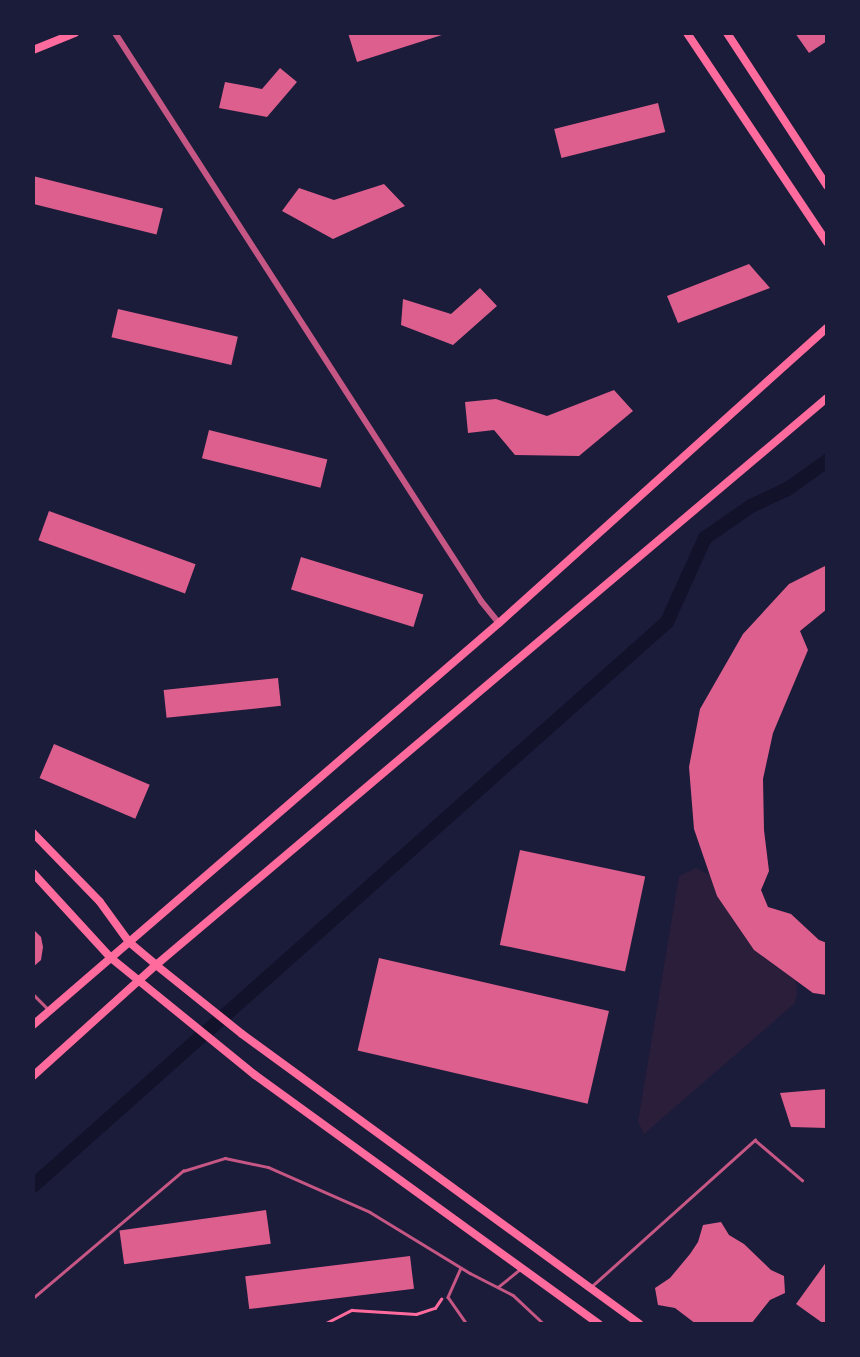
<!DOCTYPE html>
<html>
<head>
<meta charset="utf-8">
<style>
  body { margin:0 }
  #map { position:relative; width:860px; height:1357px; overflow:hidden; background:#1b1b3a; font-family:Roboto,sans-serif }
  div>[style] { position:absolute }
  .green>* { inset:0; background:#2a1e3b }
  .canal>* { height:14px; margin:-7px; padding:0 7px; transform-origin:7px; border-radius:7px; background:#12122b }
  .building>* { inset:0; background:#dd5f8e; transform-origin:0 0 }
  .path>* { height:2.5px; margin:-1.25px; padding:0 1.25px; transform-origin:1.25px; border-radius:1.25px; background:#ff6b9d }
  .service>* { height:2.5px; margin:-1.25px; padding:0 1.25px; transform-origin:1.25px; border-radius:1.25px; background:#c65784 }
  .minor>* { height:6px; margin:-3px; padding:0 3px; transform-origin:3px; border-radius:3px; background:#c65784 }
  .secondary>* { height:8px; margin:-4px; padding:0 4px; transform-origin:4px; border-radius:4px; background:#ff6b9d }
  span { translate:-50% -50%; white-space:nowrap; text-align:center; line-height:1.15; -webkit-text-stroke:7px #1b1b3a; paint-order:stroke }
  .frame { position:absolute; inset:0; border:35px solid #1b1b3a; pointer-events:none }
</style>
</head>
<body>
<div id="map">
  <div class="green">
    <div style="clip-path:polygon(696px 868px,710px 875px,717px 896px,754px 950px,796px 981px,797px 993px,795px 1003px,644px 1134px,638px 1122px,679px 876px)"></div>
  </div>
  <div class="canal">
    <div style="left:33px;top:1186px;width:849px;rotate:-41.66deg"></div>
    <div style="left:667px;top:622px;width:92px;rotate:-65.7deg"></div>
    <div style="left:705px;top:538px;width:56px;rotate:-34.8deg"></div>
    <div style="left:751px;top:506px;width:38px;rotate:-25deg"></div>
    <div style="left:786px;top:490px;width:50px;rotate:-35.3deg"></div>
  </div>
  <div class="building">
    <div style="clip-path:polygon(348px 33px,445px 33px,445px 34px,357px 62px)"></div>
    <div style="clip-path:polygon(795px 33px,827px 33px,827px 41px,809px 53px)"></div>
    <div style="clip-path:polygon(280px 68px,297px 82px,267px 117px,219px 108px,225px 82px,262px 89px)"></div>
    <div style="left:658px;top:103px;width:30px;height:107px;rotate:76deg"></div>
    <div style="left:33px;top:176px;width:134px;height:27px;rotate:14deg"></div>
    <div style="clip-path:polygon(384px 184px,405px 206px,333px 239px,282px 211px,299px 188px,334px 200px)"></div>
    <div style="clip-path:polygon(749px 264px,770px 288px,678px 323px,667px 296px)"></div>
    <div style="clip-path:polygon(480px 288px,497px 306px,453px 345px,401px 325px,403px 299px,451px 314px)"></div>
    <div style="left:118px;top:309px;width:123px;height:29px;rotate:13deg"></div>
    <div style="clip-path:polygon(614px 390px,633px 411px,579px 456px,515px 455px,494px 430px,468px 433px,465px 402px,496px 399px,547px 416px)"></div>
    <div style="left:209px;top:430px;width:122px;height:29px;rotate:14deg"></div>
    <div style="left:49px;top:511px;width:156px;height:31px;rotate:20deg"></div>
    <div style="left:301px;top:557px;width:128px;height:34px;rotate:17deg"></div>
    <div style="clip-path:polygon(827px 565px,827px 609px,800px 631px,808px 650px,773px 733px,763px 779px,764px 830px,769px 871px,761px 890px,768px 907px,791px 914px,819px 940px,827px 943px,827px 995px,813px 993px,754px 950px,717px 896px,694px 829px,689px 767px,700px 709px,743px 634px,789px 584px)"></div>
    <div style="left:278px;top:678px;width:28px;height:115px;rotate:84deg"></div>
    <div style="left:54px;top:744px;width:104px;height:37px;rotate:23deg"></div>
    <div style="left:520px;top:850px;width:128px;height:97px;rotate:12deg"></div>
    <div style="clip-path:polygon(33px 929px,41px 937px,43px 947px,41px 960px,33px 967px)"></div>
    <div style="left:379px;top:958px;width:236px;height:95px;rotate:13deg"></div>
    <div style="clip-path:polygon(827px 1089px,827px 1128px,791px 1127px,780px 1093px)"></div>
    <div style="left:266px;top:1210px;width:34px;height:148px;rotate:82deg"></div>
    <div style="clip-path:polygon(721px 1222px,729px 1235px,744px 1244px,771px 1270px,784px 1276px,785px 1293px,770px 1300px,751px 1324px,696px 1324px,675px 1308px,658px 1305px,655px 1288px,670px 1278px,690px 1254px,698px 1242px,703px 1225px)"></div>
    <div style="left:410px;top:1256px;width:33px;height:166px;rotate:83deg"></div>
    <div style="clip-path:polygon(827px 1261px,827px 1324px,824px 1324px,796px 1304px)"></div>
  </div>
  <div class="path">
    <div style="left:324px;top:1324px;width:31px;rotate:-27deg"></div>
    <div style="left:352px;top:1310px;width:64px;rotate:3.6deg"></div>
    <div style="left:416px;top:1314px;width:20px;rotate:-18deg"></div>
    <div style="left:435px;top:1308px;width:11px;rotate:-56deg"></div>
  </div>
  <div class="service">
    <div style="left:33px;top:994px;width:21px;rotate:45deg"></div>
    <div style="left:461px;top:1268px;width:32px;rotate:114deg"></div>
    <div style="left:448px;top:1297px;width:33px;rotate:55deg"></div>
    <div style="left:592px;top:1286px;width:219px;rotate:-41.9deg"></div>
    <div style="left:755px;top:1140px;width:62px;rotate:40.4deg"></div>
    <div style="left:498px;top:1287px;width:27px;rotate:-39deg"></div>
    <div style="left:33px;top:1298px;width:197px;rotate:-40.3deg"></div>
    <div style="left:183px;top:1171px;width:44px;rotate:-17.2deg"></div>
    <div style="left:225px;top:1158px;width:44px;rotate:11.8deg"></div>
    <div style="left:268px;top:1167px;width:111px;rotate:23.8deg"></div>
    <div style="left:370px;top:1212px;width:117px;rotate:31.4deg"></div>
    <div style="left:470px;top:1273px;width:48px;rotate:27.1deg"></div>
    <div style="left:513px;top:1295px;width:42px;rotate:43.1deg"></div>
  </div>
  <div class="minor">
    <div style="left:115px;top:33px;width:676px;rotate:57.2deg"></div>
    <div style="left:481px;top:601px;width:28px;rotate:51deg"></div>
  </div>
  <div class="secondary">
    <div style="left:687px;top:33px;width:252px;rotate:56.2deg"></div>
    <div style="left:727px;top:33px;width:183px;rotate:56.8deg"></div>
    <div style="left:33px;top:50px;width:45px;rotate:-22deg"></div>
    <div style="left:33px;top:833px;width:96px;rotate:45.8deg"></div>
    <div style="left:100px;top:902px;width:49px;rotate:54.1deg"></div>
    <div style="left:129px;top:942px;width:35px;rotate:40deg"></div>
    <div style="left:156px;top:965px;width:110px;rotate:38.7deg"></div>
    <div style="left:242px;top:1034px;width:492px;rotate:36.1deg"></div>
    <div style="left:33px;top:873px;width:115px;rotate:47.5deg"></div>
    <div style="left:111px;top:958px;width:186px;rotate:39.1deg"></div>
    <div style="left:255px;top:1075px;width:425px;rotate:35.9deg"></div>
    <div style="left:33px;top:1025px;width:615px;rotate:-40.78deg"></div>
    <div style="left:499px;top:623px;width:441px;rotate:-42deg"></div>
    <div style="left:33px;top:1076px;width:166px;rotate:-42.1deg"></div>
    <div style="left:156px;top:965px;width:878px;rotate:-40.2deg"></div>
  </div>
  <div class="frame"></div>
</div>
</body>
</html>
